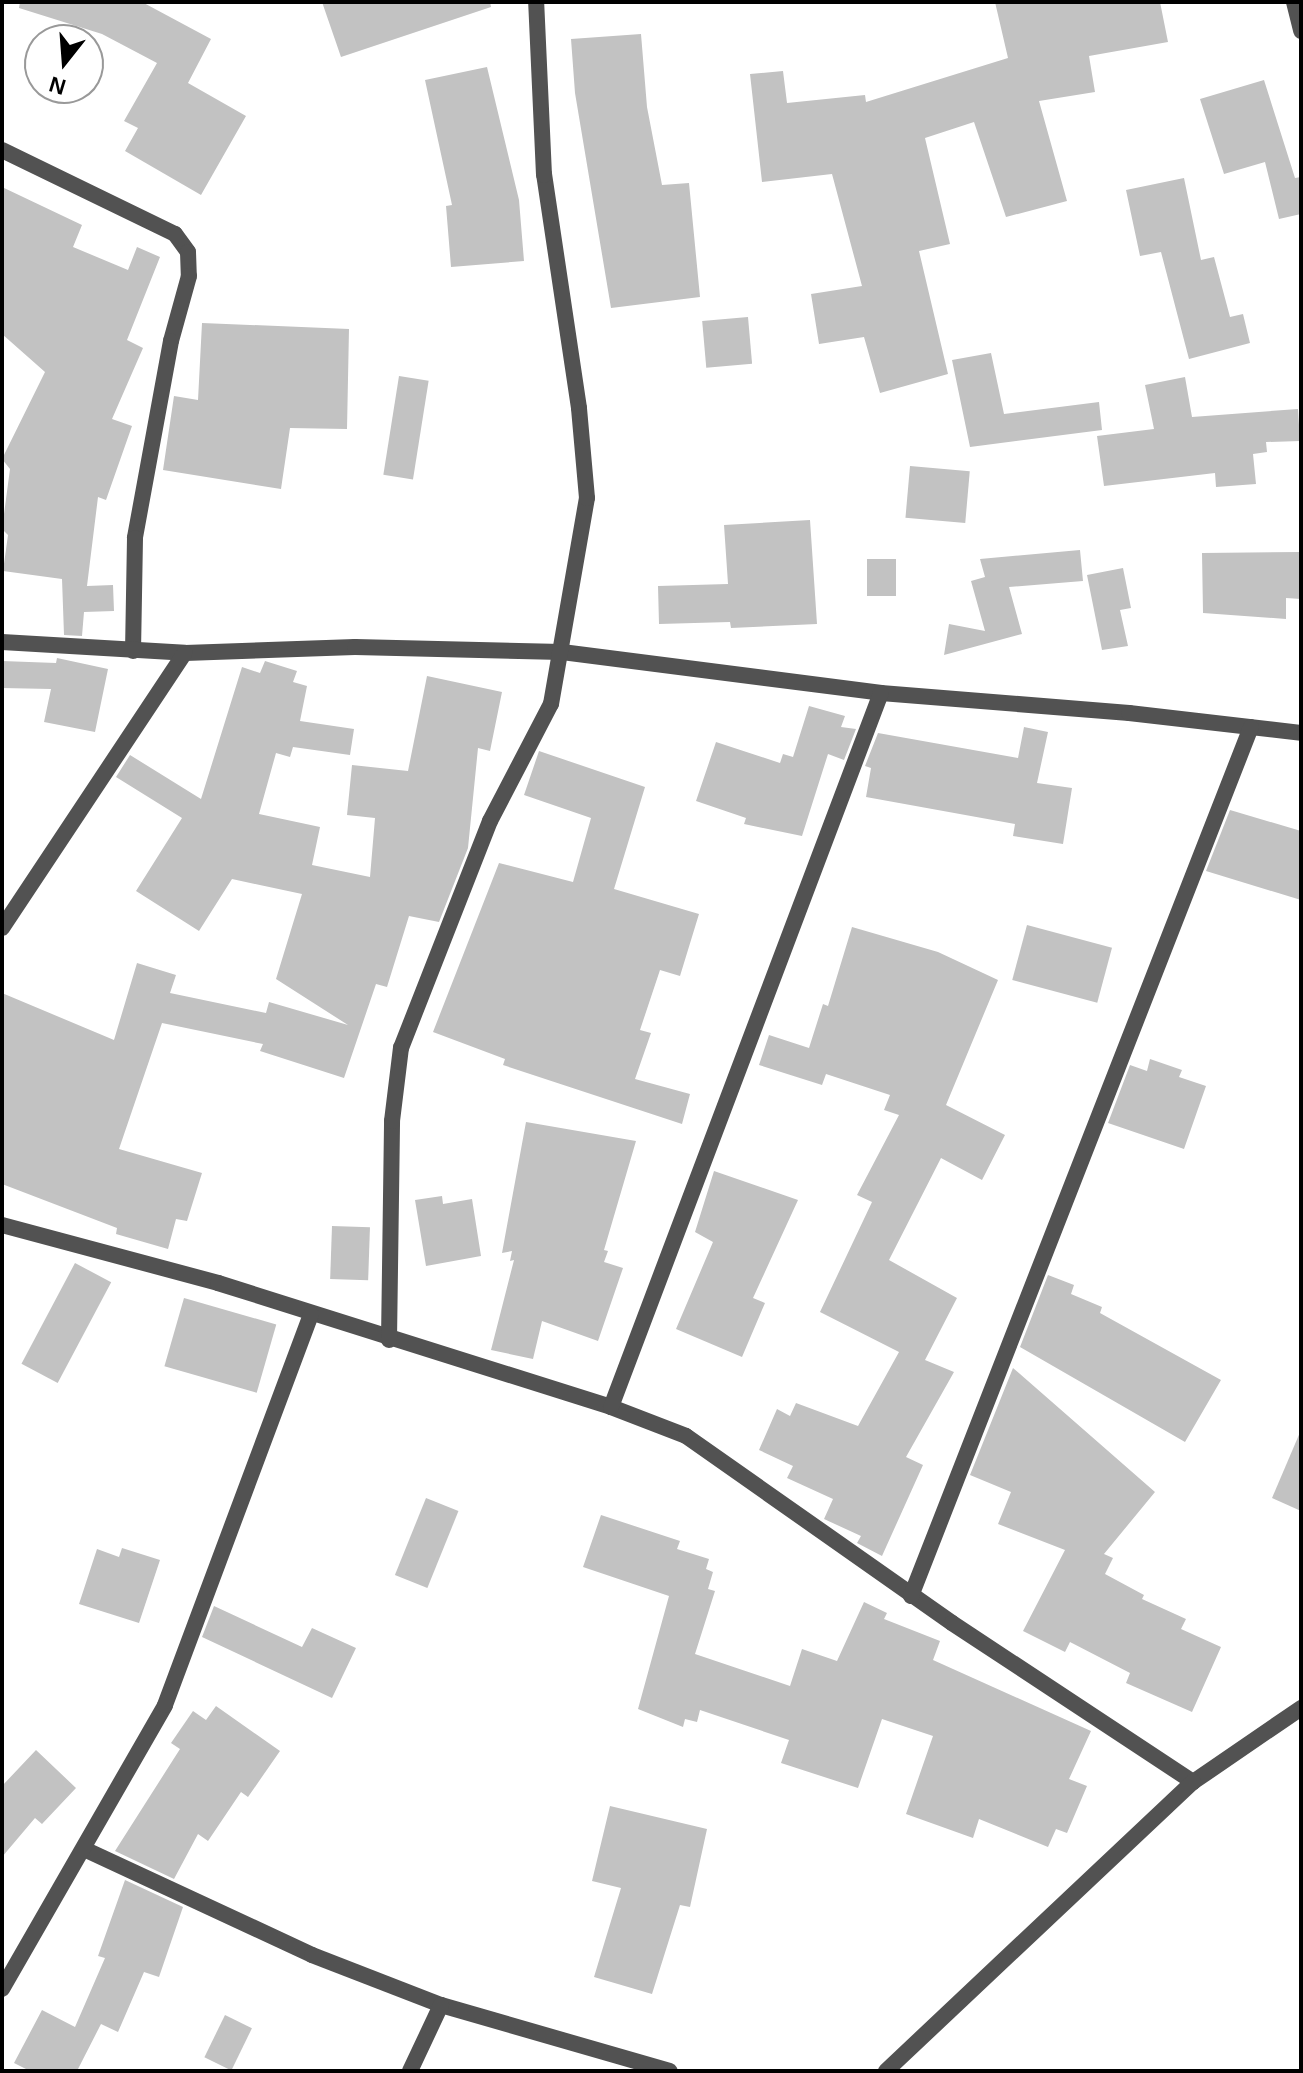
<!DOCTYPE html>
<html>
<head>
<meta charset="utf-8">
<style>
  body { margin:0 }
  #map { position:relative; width:1303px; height:2073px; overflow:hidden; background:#fff; font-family:Helvetica,sans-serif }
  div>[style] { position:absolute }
  .building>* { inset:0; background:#c2c2c2; transform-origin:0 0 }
  .street>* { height:16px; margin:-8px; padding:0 8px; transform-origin:8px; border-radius:8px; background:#525252 }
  span { translate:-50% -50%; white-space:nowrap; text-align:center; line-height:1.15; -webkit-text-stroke:8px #fff; paint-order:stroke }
  .frame { position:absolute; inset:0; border:4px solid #000; pointer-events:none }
  .north { position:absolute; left:24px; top:24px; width:80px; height:80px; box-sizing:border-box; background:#fff; border:2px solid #999; border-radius:50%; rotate:197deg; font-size:22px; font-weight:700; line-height:32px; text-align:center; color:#000 }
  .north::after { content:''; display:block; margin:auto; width:28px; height:36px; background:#000; clip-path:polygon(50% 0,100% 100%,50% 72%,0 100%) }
</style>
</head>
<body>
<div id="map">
  <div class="building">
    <div style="clip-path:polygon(20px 2px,142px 2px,211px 39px,188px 83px,246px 116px,201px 195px,125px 151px,138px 128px,124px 121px,157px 63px,102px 34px,19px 8px)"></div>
    <div style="clip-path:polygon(322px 2px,490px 2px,491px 7px,341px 57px)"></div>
    <div style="clip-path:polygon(995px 2px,1160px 2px,1168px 42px,1089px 56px,1095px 92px,1039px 101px,1067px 201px,1006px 217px,974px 122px,925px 138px,950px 244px,919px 251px,948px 374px,880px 393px,864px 337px,819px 344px,811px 294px,862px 286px,832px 174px,762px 182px,750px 74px,783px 71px,787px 103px,865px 95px,866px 102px,1008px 58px)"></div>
    <div style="clip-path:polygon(641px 34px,647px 107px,662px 185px,689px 183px,700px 297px,611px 308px,575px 93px,571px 39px)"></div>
    <div style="clip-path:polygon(487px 67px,519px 200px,524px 261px,451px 267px,446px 206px,452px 205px,425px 80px)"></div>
    <div style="clip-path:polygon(1264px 80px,1295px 178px,1301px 177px,1301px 214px,1279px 219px,1265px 162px,1224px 174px,1200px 99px)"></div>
    <div style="clip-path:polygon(1184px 178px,1201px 260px,1214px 257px,1230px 317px,1243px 314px,1250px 343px,1189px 359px,1161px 252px,1140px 256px,1126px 190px)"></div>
    <div style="clip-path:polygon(2px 187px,82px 225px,73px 247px,128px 270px,137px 247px,160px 257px,127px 340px,143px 348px,112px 419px,132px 426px,106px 500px,98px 497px,87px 586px,113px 585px,114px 611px,84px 612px,82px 636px,64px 635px,62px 579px,3px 571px,8px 535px,2px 529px,10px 469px,2px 459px,45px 372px,2px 334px)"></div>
    <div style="left:748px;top:317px;width:47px;height:46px;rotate:85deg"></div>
    <div style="clip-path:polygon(202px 323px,349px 329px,347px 429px,290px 428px,281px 489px,163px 470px,174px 396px,198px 400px)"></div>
    <div style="clip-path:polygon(991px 353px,1004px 414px,1099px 402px,1102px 430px,970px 447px,952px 360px)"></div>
    <div style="left:399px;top:376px;width:30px;height:100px;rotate:9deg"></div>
    <div style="clip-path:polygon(1185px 377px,1192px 417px,1298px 409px,1300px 441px,1266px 442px,1267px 452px,1253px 454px,1256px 484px,1216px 487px,1215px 473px,1104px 486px,1097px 436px,1154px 429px,1145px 385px)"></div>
    <div style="left:910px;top:466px;width:60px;height:52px;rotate:5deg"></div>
    <div style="clip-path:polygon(810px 520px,817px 624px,731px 628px,730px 622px,659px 624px,658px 586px,728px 584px,724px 525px)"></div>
    <div style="clip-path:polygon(1080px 550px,1083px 581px,1009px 587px,1022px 634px,944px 655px,949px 624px,985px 631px,971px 581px,985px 577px,980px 559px)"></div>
    <div style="clip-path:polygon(1301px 552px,1301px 599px,1286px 598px,1286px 619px,1203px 613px,1202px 553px)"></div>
    <div style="left:867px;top:559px;width:29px;height:37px"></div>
    <div style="clip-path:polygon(1123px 568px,1131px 608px,1120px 610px,1128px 646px,1102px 650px,1087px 575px)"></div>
    <div style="clip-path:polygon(57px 658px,108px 669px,95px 732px,44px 722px,51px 689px,2px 688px,2px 661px,56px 663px)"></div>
    <div style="clip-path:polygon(265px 661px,297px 671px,293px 682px,307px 686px,300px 721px,354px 729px,350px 755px,293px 747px,290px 757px,276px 753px,259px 814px,320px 827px,312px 865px,370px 877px,375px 818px,347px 815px,352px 765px,408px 771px,427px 676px,502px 692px,490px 751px,478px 748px,468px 848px,439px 922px,409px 916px,387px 987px,376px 984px,344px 1078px,260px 1051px,263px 1044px,162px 1023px,119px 1149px,202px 1173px,187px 1221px,176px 1219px,168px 1249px,116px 1234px,117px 1228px,2px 1184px,2px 993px,114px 1040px,137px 963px,176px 975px,170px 993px,266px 1013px,269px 1002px,348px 1025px,276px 979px,302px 894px,232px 879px,199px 931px,136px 891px,182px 818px,116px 777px,130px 755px,201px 799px,242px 667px,260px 673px)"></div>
    <div style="clip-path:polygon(809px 706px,845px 716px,841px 727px,856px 729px,844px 760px,828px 754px,802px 836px,744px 824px,746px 818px,696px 801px,716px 742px,780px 763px,783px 754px,793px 757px)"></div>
    <div style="clip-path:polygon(1024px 727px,1048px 732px,1037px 783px,1072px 788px,1063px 844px,1013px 836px,1015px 824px,866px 797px,871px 768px,865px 766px,878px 733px,1018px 758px)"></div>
    <div style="clip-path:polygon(539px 751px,645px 787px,614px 889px,699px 914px,680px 976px,660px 970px,640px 1030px,651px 1033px,635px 1079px,690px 1094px,682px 1124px,503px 1065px,505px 1059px,433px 1032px,499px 863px,573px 882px,591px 818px,524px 795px)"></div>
    <div style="clip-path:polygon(1230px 810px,1301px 831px,1301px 900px,1206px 871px)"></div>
    <div style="left:1027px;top:925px;width:88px;height:57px;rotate:15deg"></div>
    <div style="clip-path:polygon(852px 927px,938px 952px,998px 980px,946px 1105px,1005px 1135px,982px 1180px,941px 1158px,889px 1260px,957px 1298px,925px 1360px,954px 1372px,906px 1457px,923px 1465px,882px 1556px,857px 1543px,861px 1536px,824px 1519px,833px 1499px,787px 1478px,793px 1466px,759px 1450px,777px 1409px,790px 1416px,796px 1403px,858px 1426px,899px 1352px,820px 1312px,872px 1202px,857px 1195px,899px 1115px,884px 1110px,890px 1095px,826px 1074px,822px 1085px,759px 1065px,769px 1035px,809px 1048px,823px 1004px,828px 1006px)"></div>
    <div style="clip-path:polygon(1150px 1059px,1182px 1070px,1179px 1077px,1206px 1086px,1184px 1149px,1108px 1123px,1130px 1065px,1147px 1071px)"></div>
    <div style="clip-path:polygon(526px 1122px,636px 1141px,604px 1250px,608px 1251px,604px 1262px,623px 1268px,598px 1341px,542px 1321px,533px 1359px,491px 1350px,514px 1260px,510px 1261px,512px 1251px,502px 1253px)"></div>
    <div style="clip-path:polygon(714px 1171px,798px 1200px,753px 1298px,765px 1303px,742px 1357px,676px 1329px,713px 1242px,695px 1232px)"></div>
    <div style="clip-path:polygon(442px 1196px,443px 1204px,472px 1199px,481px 1256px,426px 1266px,415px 1200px)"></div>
    <div style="left:332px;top:1226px;width:38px;height:53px;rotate:2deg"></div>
    <div style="left:75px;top:1263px;width:41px;height:114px;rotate:28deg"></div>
    <div style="clip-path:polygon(1048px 1275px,1074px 1285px,1071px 1294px,1102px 1307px,1100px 1313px,1221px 1380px,1185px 1442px,1020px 1347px)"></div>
    <div style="left:184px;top:1298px;width:96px;height:71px;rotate:16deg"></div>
    <div style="clip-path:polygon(1013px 1368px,1155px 1492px,1104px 1554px,1113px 1558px,1105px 1574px,1144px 1595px,1142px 1599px,1186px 1619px,1181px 1629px,1221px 1647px,1192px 1712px,1126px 1683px,1130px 1673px,1070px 1642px,1065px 1652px,1023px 1631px,1065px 1550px,998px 1524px,1011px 1492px,970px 1475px)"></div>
    <div style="clip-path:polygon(1301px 1430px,1301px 1511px,1272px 1498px)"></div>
    <div style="left:426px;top:1498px;width:35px;height:83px;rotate:22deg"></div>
    <div style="clip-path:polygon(601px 1515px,680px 1541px,677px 1549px,709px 1559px,706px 1569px,713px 1572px,708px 1589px,715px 1591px,695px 1654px,790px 1686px,802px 1649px,837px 1661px,864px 1602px,887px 1613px,884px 1619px,940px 1641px,933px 1660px,1091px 1731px,1069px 1779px,1087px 1786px,1067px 1833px,1056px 1829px,1048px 1847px,979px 1819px,973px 1838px,906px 1814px,933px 1736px,882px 1719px,858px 1788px,781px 1763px,789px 1740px,700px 1710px,697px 1722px,685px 1719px,683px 1727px,638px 1709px,669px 1596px,583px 1567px)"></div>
    <div style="clip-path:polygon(122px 1548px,160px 1560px,139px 1623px,79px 1604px,97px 1549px,119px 1557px)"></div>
    <div style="clip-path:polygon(214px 1606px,302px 1647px,312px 1628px,356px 1648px,332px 1698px,202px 1637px)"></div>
    <div style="clip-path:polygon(216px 1706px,280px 1751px,248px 1797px,241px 1792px,208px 1841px,198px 1834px,174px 1879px,115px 1851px,180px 1749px,171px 1743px,193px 1711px,206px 1720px)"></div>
    <div style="clip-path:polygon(36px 1750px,76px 1788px,42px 1824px,35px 1818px,2px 1857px,2px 1786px)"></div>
    <div style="clip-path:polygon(610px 1806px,707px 1829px,690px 1907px,680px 1905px,652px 1994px,594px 1977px,621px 1888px,592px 1881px)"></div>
    <div style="clip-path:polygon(125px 1880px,183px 1907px,159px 1977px,144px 1972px,118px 2032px,101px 2024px,77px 2071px,30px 2071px,14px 2063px,42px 2010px,75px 2027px,105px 1958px,98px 1956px)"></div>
    <div style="left:225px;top:2015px;width:30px;height:47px;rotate:26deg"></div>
  </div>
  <div class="street">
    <div style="left:1294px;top:2px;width:30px;rotate:76deg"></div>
    <div style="left:2px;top:150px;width:192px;rotate:25.9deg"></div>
    <div style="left:175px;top:234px;width:22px;rotate:54deg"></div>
    <div style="left:188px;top:252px;width:24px;rotate:88deg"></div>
    <div style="left:189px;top:276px;width:67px;rotate:105.5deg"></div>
    <div style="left:171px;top:341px;width:200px;rotate:100.4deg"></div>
    <div style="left:135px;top:538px;width:113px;rotate:91deg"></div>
    <div style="left:2px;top:642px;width:183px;rotate:3.4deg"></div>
    <div style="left:185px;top:653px;width:170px;rotate:-2deg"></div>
    <div style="left:355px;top:647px;width:207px;rotate:1.4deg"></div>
    <div style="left:562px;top:652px;width:322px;rotate:7.3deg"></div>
    <div style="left:881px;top:693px;width:249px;rotate:4.6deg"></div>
    <div style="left:1129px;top:713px;width:173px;rotate:6.6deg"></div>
    <div style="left:2px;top:928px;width:330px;rotate:-56.4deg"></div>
    <div style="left:2px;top:1225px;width:224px;rotate:15deg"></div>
    <div style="left:218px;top:1283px;width:412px;rotate:17.5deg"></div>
    <div style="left:611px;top:1407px;width:80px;rotate:21.1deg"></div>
    <div style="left:686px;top:1436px;width:325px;rotate:35.1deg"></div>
    <div style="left:952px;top:1623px;width:289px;rotate:33.4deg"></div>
    <div style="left:1193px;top:1782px;width:131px;rotate:-34.4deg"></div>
    <div style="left:389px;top:1340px;width:219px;rotate:-89.2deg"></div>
    <div style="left:392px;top:1121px;width:74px;rotate:-83deg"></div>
    <div style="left:401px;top:1048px;width:244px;rotate:-68.6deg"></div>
    <div style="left:490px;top:821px;width:132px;rotate:-62.5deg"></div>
    <div style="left:551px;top:704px;width:209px;rotate:-80.1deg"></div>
    <div style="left:587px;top:498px;width:90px;rotate:-95.1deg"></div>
    <div style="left:579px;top:408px;width:236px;rotate:-98.5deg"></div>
    <div style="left:544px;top:175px;width:173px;rotate:-92.6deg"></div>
    <div style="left:611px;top:1407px;width:763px;rotate:-69.29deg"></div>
    <div style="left:911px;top:1596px;width:933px;rotate:-68.63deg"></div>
    <div style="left:84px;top:1849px;width:251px;rotate:24.9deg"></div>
    <div style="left:312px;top:1955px;width:138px;rotate:21.2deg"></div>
    <div style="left:441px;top:2005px;width:238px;rotate:16.1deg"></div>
    <div style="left:2px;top:1989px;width:327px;rotate:-60.1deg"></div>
    <div style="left:165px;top:1705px;width:417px;rotate:-69.5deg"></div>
    <div style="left:410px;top:2071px;width:73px;rotate:-64.8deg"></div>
    <div style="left:886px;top:2071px;width:422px;rotate:-43.3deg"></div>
  </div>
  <div class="frame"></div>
  <div class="north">N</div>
</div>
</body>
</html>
